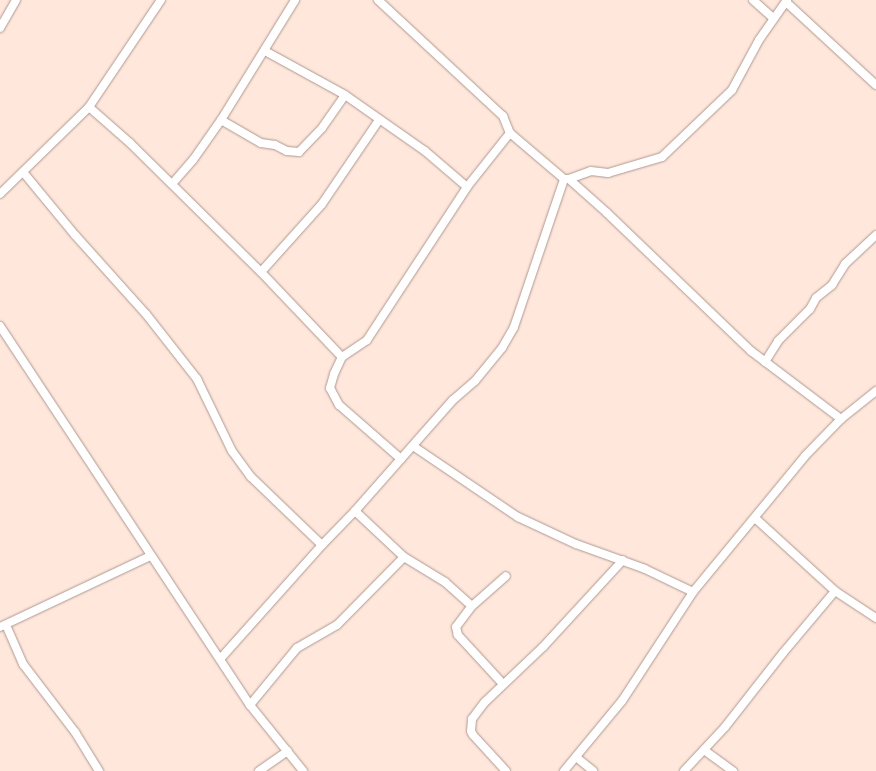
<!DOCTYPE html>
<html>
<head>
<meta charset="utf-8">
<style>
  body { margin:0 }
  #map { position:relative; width:876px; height:771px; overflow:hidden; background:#ffe7dc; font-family:"Asap Condensed",sans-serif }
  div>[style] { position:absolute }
  .roads { filter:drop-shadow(0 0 1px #ae988e) drop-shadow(0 0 1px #ae988e) }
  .minor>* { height:8px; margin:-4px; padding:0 4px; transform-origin:4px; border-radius:4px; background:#fff }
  span { translate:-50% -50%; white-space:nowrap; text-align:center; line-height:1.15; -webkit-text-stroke:4px #ffe7dc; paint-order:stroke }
</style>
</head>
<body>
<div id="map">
  <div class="roads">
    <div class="minor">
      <div style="left:378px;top:0;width:171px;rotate:42.9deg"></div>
      <div style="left:503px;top:116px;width:18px;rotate:68deg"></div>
      <div style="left:510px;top:133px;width:71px;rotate:40.4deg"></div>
      <div style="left:564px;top:179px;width:5px"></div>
      <div style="left:569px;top:179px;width:50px;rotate:41.7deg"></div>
      <div style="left:606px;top:212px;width:201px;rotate:43.8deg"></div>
      <div style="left:751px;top:351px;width:113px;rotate:37.1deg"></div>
      <div style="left:753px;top:0;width:27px;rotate:42deg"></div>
      <div style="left:786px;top:2px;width:122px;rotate:42.7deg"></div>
      <div style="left:0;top:28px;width:32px;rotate:-60deg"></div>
      <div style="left:265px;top:51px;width:91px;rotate:28.8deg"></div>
      <div style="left:345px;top:95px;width:98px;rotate:35deg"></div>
      <div style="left:425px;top:151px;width:55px;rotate:40.6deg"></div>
      <div style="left:89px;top:107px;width:55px;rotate:41.3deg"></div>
      <div style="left:130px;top:143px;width:184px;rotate:44.6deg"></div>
      <div style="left:261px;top:272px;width:117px;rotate:46.4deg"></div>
      <div style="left:221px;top:120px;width:46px;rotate:29.9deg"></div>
      <div style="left:261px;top:143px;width:14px;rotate:8deg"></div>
      <div style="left:275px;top:145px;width:13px;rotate:27deg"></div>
      <div style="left:287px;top:151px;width:12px;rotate:5deg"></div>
      <div style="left:299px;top:152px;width:33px;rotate:-46deg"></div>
      <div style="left:322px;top:128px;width:40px;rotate:-55.1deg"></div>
      <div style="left:23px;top:172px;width:82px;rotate:50.5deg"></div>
      <div style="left:75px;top:235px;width:106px;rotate:48.1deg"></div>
      <div style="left:146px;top:314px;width:83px;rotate:51.9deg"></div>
      <div style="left:197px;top:379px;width:80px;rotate:64.1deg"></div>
      <div style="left:232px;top:451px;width:32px;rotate:54deg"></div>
      <div style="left:251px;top:477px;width:98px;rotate:43.8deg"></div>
      <div style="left:569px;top:179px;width:23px;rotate:-20deg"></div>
      <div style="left:591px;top:171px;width:17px;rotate:7deg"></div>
      <div style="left:608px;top:173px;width:56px;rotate:-16.5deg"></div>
      <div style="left:662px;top:157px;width:97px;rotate:-43.7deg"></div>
      <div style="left:732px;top:90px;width:57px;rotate:-61.6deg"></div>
      <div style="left:759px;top:40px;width:49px;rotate:-55deg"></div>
      <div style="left:172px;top:184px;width:32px;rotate:-49deg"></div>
      <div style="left:193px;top:160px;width:49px;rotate:-55deg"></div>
      <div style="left:221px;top:120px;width:141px;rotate:-58.3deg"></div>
      <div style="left:0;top:194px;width:124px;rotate:-44.3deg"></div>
      <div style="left:89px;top:107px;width:129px;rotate:-56.1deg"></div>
      <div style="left:261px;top:272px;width:91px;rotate:-48.1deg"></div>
      <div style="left:322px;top:204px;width:102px;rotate:-55.8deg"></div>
      <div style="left:0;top:326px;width:454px;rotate:56.6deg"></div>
      <div style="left:250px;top:705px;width:85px;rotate:51.2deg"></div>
      <div style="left:765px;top:362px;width:25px;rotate:-58deg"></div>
      <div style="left:778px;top:341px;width:45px;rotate:-45deg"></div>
      <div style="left:810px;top:309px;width:13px;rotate:-61deg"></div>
      <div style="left:816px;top:298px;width:21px;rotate:-39deg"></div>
      <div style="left:832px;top:285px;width:25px;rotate:-58deg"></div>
      <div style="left:845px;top:264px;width:42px;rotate:-43.1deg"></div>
      <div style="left:413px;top:446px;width:127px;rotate:34.1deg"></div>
      <div style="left:518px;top:517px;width:64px;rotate:25deg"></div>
      <div style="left:576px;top:544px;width:73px;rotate:19.9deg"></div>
      <div style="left:645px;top:569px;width:53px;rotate:25.6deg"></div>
      <div style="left:401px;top:459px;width:82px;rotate:-138.9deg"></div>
      <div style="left:339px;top:405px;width:19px;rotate:-118deg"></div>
      <div style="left:330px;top:388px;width:15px;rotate:-74deg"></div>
      <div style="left:334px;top:374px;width:19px;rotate:-65deg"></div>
      <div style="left:342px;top:357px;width:30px;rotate:-34deg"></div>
      <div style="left:367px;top:340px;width:183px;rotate:-56.8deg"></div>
      <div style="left:467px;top:187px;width:69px;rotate:-51.5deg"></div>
      <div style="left:355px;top:511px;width:67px;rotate:43.2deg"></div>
      <div style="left:404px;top:557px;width:48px;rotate:31.4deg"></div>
      <div style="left:445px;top:582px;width:36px;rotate:42deg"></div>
      <div style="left:755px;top:518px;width:108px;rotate:42.4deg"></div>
      <div style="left:835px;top:591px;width:49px;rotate:33.4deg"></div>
      <div style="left:6px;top:625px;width:43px;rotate:66.4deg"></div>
      <div style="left:23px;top:664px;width:86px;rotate:52.6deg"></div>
      <div style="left:75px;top:732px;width:46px;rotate:58.4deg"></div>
      <div style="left:0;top:627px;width:166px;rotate:-25.3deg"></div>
      <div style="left:221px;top:658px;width:152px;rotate:-48.2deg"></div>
      <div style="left:322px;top:545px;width:47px;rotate:-45.9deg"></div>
      <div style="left:355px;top:511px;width:148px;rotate:-48.6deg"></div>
      <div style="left:453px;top:400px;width:29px;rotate:-41deg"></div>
      <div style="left:475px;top:381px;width:43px;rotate:-50.7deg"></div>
      <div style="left:502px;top:348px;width:24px;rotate:-60deg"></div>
      <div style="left:514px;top:327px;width:156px;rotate:-71.3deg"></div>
      <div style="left:503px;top:684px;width:67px;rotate:-132.6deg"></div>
      <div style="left:458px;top:635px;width:8px;rotate:-104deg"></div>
      <div style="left:456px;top:627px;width:26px;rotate:-53deg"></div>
      <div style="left:472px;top:606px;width:45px;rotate:-41.4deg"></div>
      <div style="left:250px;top:705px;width:74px;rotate:-50.5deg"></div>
      <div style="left:297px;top:648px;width:46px;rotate:-29.9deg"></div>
      <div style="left:337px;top:625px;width:95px;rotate:-45.4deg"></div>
      <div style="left:704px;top:750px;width:36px;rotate:36deg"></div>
      <div style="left:576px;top:757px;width:22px;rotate:39deg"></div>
      <div style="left:259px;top:771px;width:35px;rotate:-35deg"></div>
      <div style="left:506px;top:771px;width:49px;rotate:-132.5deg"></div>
      <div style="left:473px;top:735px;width:4px;rotate:-117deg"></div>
      <div style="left:471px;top:731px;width:12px;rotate:-85deg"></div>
      <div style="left:472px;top:719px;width:21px;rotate:-53deg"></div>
      <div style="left:485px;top:702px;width:80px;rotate:-43.5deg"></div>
      <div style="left:543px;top:647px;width:118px;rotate:-47.4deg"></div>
      <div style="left:564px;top:771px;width:91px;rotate:-50.4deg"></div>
      <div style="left:622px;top:701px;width:130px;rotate:-56.9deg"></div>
      <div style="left:693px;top:592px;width:176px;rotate:-50.5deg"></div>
      <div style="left:805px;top:456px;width:52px;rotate:-45.8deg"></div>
      <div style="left:841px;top:419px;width:45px;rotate:-38.7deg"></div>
      <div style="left:684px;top:771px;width:60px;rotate:-47deg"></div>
      <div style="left:725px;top:727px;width:94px;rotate:-51.9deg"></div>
      <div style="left:783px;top:653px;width:81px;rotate:-50deg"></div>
    </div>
  </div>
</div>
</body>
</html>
